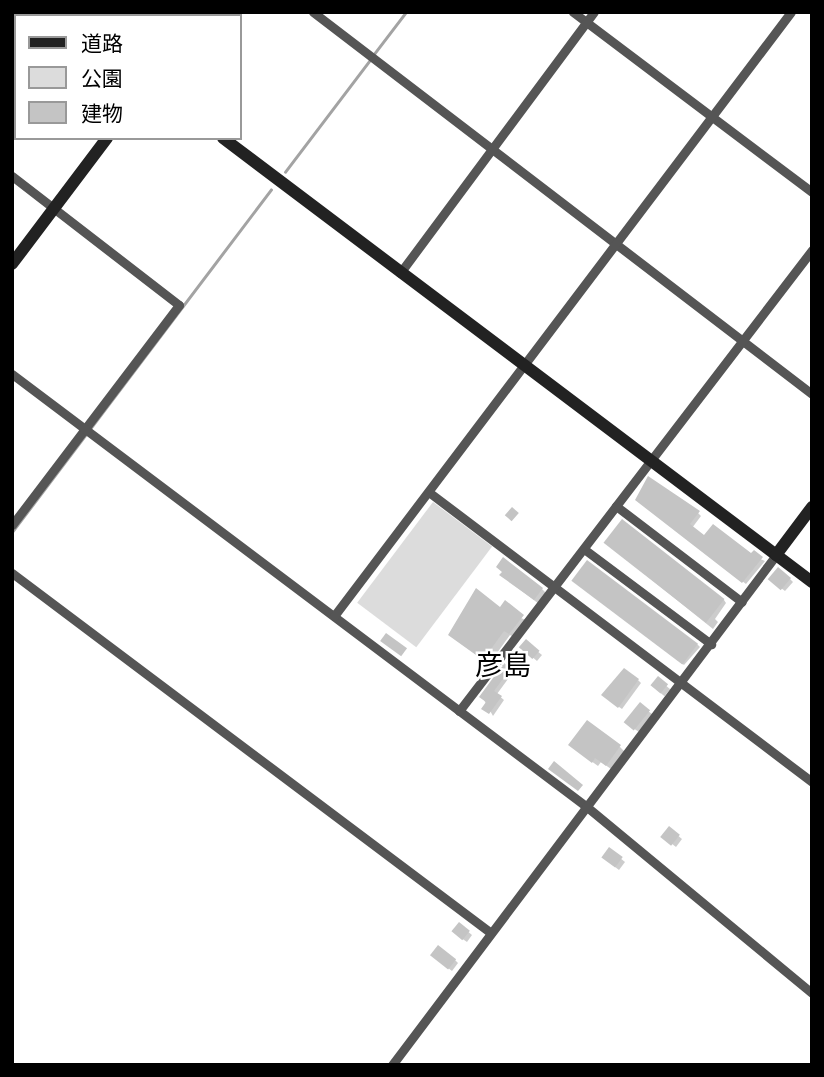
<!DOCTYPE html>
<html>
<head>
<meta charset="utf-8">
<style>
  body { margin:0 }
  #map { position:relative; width:824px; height:1077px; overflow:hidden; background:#fff; font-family:Jost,"Noto Sans JP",sans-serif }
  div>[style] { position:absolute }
  .green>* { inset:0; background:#dcdcdc; transform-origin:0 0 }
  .shadow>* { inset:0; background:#0003; transform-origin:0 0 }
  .stream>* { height:2.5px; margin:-1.25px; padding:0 1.25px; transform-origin:1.25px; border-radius:1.25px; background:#a3a3a3 }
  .building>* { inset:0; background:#c4c4c4; transform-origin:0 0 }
  .street>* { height:9px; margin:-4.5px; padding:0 4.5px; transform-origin:4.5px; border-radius:4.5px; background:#555 }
  .secondary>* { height:12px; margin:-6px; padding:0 6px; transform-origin:6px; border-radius:6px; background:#222 }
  span { translate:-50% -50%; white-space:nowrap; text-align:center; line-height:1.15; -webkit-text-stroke:5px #fff; paint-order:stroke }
  .quarter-label { font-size:28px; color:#000 }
  .frame { position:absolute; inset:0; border:14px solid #000; pointer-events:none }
  .legend { position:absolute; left:14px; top:14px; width:228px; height:126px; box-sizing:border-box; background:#fff; border:2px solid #999; margin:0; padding:9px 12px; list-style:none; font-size:21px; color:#000 }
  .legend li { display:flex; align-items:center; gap:14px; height:35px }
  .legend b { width:35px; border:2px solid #999 }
</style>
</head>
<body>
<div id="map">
  <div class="green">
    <div style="left:433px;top:502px;width:74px;height:126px;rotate:37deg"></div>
  </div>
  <div class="shadow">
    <div style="clip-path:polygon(63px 12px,104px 12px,101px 16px)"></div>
    <div style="clip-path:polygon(119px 12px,153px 12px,151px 16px)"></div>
    <div style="clip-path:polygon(640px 503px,698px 513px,701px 516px,692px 528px,704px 538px,765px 561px,746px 584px)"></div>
    <div style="clip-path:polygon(607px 544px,724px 600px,726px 603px,715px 619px,718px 622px,713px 629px)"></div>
    <div style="clip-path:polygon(506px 579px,542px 589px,547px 594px,539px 604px)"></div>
    <div style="clip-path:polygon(790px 579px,793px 582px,785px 591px,773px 582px)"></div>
    <div style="clip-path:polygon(577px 584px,697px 644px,700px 647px,684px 665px)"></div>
    <div style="clip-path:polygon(500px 609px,528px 621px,515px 638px,510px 635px,489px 664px,456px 640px)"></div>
    <div style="clip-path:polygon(526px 642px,542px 655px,537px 661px,524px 650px)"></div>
    <div style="clip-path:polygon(510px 669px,513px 672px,497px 694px,504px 700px,493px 716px,484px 700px)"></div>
    <div style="left:658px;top:679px;width:16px;height:9px;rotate:40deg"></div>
    <div style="clip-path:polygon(638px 680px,641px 683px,622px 709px,606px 698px)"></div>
    <div style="clip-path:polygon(640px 705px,652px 714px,639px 732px,630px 726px)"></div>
    <div style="clip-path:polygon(620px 747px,625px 752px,611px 769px,601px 762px,598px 766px,576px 750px)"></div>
    <div style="clip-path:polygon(670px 829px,682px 839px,676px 847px,667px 840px)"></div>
    <div style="clip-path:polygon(609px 849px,625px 862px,619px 870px,606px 860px)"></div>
    <div style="clip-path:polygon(460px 925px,472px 935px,467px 942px,457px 935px)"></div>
    <div style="clip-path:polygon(435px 958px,455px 960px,458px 963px,452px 971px)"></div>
  </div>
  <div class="stream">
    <div style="left:374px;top:54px;width:53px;rotate:-52.7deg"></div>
    <div style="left:285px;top:172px;width:141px;rotate:-52.8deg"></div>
    <div style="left:12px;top:532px;width:429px;rotate:-52.9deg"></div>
  </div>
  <div class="building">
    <div style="clip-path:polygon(648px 476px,700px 511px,690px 524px,704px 535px,713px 524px,751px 553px,754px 550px,763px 557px,742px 583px,635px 500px)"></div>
    <div style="left:512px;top:507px;width:9px;height:11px;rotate:41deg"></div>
    <div style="left:622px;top:519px;width:130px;height:30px;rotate:38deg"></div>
    <div style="clip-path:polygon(503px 557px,543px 588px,534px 600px,499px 575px,502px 572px,496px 567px)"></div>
    <div style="left:587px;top:560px;width:139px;height:26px;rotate:37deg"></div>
    <div style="left:778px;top:567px;width:17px;height:16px;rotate:40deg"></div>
    <div style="clip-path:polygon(476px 588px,500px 607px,505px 600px,524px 615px,509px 634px,504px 631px,483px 660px,448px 635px)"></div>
    <div style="left:386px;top:633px;width:26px;height:10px;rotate:36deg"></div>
    <div style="left:526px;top:639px;width:18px;height:11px;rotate:41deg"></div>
    <div style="clip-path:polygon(504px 663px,511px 668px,494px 691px,502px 696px,489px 714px,481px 709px,486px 702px,479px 697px)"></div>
    <div style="clip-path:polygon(624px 668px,639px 679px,618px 708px,601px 695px)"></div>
    <div style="left:658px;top:676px;width:13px;height:12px;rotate:39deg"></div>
    <div style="left:640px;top:702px;width:13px;height:26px;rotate:39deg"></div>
    <div style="clip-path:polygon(587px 720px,621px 745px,606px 766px,595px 758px,592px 763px,568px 745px)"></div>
    <div style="clip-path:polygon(554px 761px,583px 785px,578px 791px,548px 769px)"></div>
    <div style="left:669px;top:826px;width:14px;height:14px;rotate:39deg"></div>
    <div style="left:609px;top:847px;width:17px;height:13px;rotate:36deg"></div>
    <div style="left:459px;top:922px;width:14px;height:12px;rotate:39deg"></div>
    <div style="left:438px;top:945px;width:23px;height:13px;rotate:38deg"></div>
  </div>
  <div class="street">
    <div style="left:42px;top:12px;width:6px;rotate:45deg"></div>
    <div style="left:313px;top:12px;width:628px;rotate:37.44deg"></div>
    <div style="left:573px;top:12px;width:299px;rotate:37deg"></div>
    <div style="left:198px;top:16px;width:4px;rotate:-63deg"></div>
    <div style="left:12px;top:176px;width:211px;rotate:37.7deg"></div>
    <div style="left:179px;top:305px;width:276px;rotate:127.2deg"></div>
    <div style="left:400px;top:273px;width:325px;rotate:-53.4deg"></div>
    <div style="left:12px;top:374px;width:720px;rotate:36.98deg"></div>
    <div style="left:587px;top:807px;width:292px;rotate:39.6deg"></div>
    <div style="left:430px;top:493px;width:479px;rotate:37.1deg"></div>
    <div style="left:616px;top:506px;width:158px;rotate:37.3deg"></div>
    <div style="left:584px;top:549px;width:159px;rotate:36.8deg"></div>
    <div style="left:12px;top:573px;width:599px;rotate:36.93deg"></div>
    <div style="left:334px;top:616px;width:757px;rotate:-52.89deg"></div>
    <div style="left:459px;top:711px;width:581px;rotate:-52.56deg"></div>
    <div style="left:392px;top:1065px;width:638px;rotate:-53.02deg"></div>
  </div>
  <div class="secondary">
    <div style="left:12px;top:86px;width:4px"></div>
    <div style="left:223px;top:138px;width:738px;rotate:37.01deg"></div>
    <div style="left:12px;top:264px;width:158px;rotate:-53deg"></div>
    <div style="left:776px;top:555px;width:60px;rotate:-53.1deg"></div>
  </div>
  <div class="quarter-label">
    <span style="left:503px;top:666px">彦島</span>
  </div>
  <div class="frame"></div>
  <ul class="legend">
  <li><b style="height:9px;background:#222"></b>道路</li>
  <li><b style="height:19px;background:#dcdcdc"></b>公園</li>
  <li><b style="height:19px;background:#c4c4c4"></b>建物</li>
  </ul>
</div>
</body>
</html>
